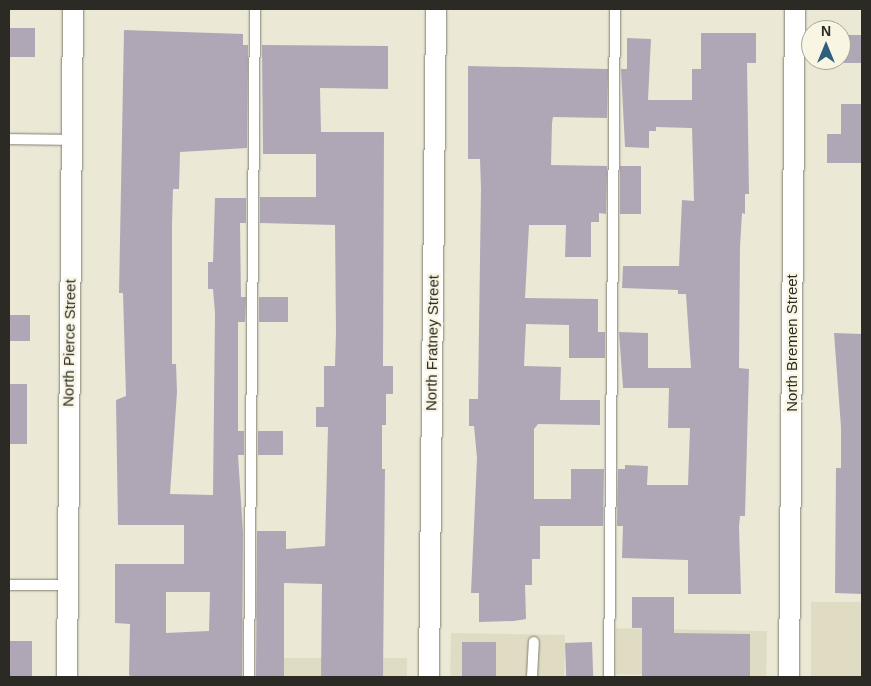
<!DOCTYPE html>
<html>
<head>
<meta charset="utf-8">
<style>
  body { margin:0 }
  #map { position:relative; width:871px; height:686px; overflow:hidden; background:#ebe8d6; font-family:Helvetica,sans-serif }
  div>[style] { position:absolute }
  .built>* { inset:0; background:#e0dcc3; transform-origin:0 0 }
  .building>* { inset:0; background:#afa7b6; transform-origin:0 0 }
  .roads { filter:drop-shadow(0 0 1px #817e6e) drop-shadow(0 0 1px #817e6e) }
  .service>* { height:10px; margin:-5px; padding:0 5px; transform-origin:5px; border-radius:5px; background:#fff }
  .minor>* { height:20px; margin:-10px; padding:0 10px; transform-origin:10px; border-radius:10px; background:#fff }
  span { translate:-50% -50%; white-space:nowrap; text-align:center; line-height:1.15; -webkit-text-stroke:4.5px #f8f5e3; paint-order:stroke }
  .street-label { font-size:15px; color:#2b2a24 }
  .frame { position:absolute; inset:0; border:10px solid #2b2a24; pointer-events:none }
  .north { position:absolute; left:801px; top:20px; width:50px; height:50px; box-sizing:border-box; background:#f8f5e3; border:1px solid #a6a497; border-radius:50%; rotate:0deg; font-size:14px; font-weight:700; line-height:20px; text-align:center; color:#2b2a24 }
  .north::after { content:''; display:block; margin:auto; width:18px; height:22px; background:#2e5f7d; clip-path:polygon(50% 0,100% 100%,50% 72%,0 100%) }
</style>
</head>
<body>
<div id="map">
  <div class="built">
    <div style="left:811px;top:602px;width:51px;height:75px"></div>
    <div style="left:767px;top:631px;width:46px;height:151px;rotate:91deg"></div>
    <div style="left:451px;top:633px;width:114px;height:44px;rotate:1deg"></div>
    <div style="left:256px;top:658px;width:151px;height:19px"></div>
  </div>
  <div class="building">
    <div style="left:9px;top:28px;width:26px;height:29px"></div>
    <div style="clip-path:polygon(evenodd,124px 30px,243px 34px,243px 45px,248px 45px,247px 148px,180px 152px,179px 189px,173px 189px,172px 224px,172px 364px,176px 364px,177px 392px,170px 494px,213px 495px,215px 313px,213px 289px,208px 289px,208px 262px,213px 262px,215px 198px,246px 198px,246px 223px,240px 223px,241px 297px,246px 297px,245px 322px,238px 322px,238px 431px,244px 431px,244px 455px,238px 455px,243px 532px,242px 677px,133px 677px,129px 675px,130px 624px,115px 623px,115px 564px,184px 564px,184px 525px,118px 525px,116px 400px,126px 396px,123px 293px,119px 293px,124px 30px,166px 592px,210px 592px,209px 631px,166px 633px,166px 592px)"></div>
    <div style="clip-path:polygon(701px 33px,756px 33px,756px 63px,747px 63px,749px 194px,745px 194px,745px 214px,742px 213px,740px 247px,739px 368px,749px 369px,745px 516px,740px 516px,739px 527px,741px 594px,688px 594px,688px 560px,622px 558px,623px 526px,617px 526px,618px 469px,625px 469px,625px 465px,648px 466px,647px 485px,688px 485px,690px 428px,668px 428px,669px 388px,623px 388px,619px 332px,648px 333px,648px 368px,691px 368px,686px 294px,678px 294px,678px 290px,622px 288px,623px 266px,679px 266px,682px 200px,694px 201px,692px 128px,656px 127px,656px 131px,649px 131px,649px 148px,625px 147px,621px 69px,627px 69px,627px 38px,651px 39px,648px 100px,692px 100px,692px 69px,701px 69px)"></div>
    <div style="left:841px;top:35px;width:21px;height:28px"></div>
    <div style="clip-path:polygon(262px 45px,388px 46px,388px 89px,320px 88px,321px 132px,384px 132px,383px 366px,393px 366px,393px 394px,386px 394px,386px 425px,382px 425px,382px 469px,385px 469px,383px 677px,321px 677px,322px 584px,284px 583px,284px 677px,256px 677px,257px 531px,286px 531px,286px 549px,325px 546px,328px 427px,316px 427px,316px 407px,324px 407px,324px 366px,335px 366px,336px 332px,335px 225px,260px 223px,260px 197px,316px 197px,316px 154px,263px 154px)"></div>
    <div style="clip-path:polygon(468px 66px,608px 69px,607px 118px,553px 117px,552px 123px,551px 165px,607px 166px,606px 214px,599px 213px,599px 222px,591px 222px,591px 257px,565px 257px,566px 225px,529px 225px,525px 298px,598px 299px,598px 332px,605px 332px,605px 358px,569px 358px,569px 325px,526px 324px,524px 366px,561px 367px,560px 400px,600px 400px,600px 425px,538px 424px,534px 429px,534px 499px,571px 499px,571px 469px,604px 469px,603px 526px,540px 526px,540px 559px,532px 559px,532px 585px,525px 585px,526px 619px,514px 621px,479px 622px,479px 593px,471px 593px,477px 458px,474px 426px,469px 426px,469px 399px,478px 399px,481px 189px,480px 159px,468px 159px)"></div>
    <div style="clip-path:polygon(841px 104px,862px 104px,862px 163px,827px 163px,827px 134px,841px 134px)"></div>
    <div style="left:620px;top:166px;width:21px;height:48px"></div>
    <div style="left:259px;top:297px;width:29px;height:25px"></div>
    <div style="left:9px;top:315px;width:21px;height:26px"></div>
    <div style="clip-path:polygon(834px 333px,862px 334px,862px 594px,835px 593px,836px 468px,841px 468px,841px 427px)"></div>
    <div style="left:9px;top:384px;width:18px;height:60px"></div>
    <div style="left:258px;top:431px;width:25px;height:24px"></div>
    <div style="clip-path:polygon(632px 597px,674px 597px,674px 633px,750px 634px,750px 677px,642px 677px,642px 628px,632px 628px)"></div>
    <div style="left:9px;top:641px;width:23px;height:36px"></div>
    <div style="left:462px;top:642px;width:34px;height:35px"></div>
    <div style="left:592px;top:642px;width:35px;height:27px;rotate:88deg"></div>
  </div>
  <div class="roads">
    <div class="service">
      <div style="left:9px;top:139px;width:63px;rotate:0.9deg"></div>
      <div style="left:9px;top:585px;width:58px"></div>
      <div style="left:249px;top:677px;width:668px;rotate:-89.49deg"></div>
      <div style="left:532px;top:677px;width:35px;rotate:-87deg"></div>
      <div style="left:609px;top:677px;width:668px;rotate:-89.49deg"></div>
    </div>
    <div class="minor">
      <div style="left:67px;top:677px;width:668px;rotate:-89.49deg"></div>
      <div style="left:429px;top:677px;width:668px;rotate:-89.4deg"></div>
      <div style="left:789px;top:677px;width:668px;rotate:-89.49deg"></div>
    </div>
  </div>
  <div class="street-label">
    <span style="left:69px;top:343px;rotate:-89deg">North Pierce Street</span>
    <span style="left:432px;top:343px;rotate:-89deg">North Fratney Street</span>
    <span style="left:792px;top:343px;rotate:-90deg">North Bremen Street</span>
  </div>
  <div class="frame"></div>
  <div class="north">N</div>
</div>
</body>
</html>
